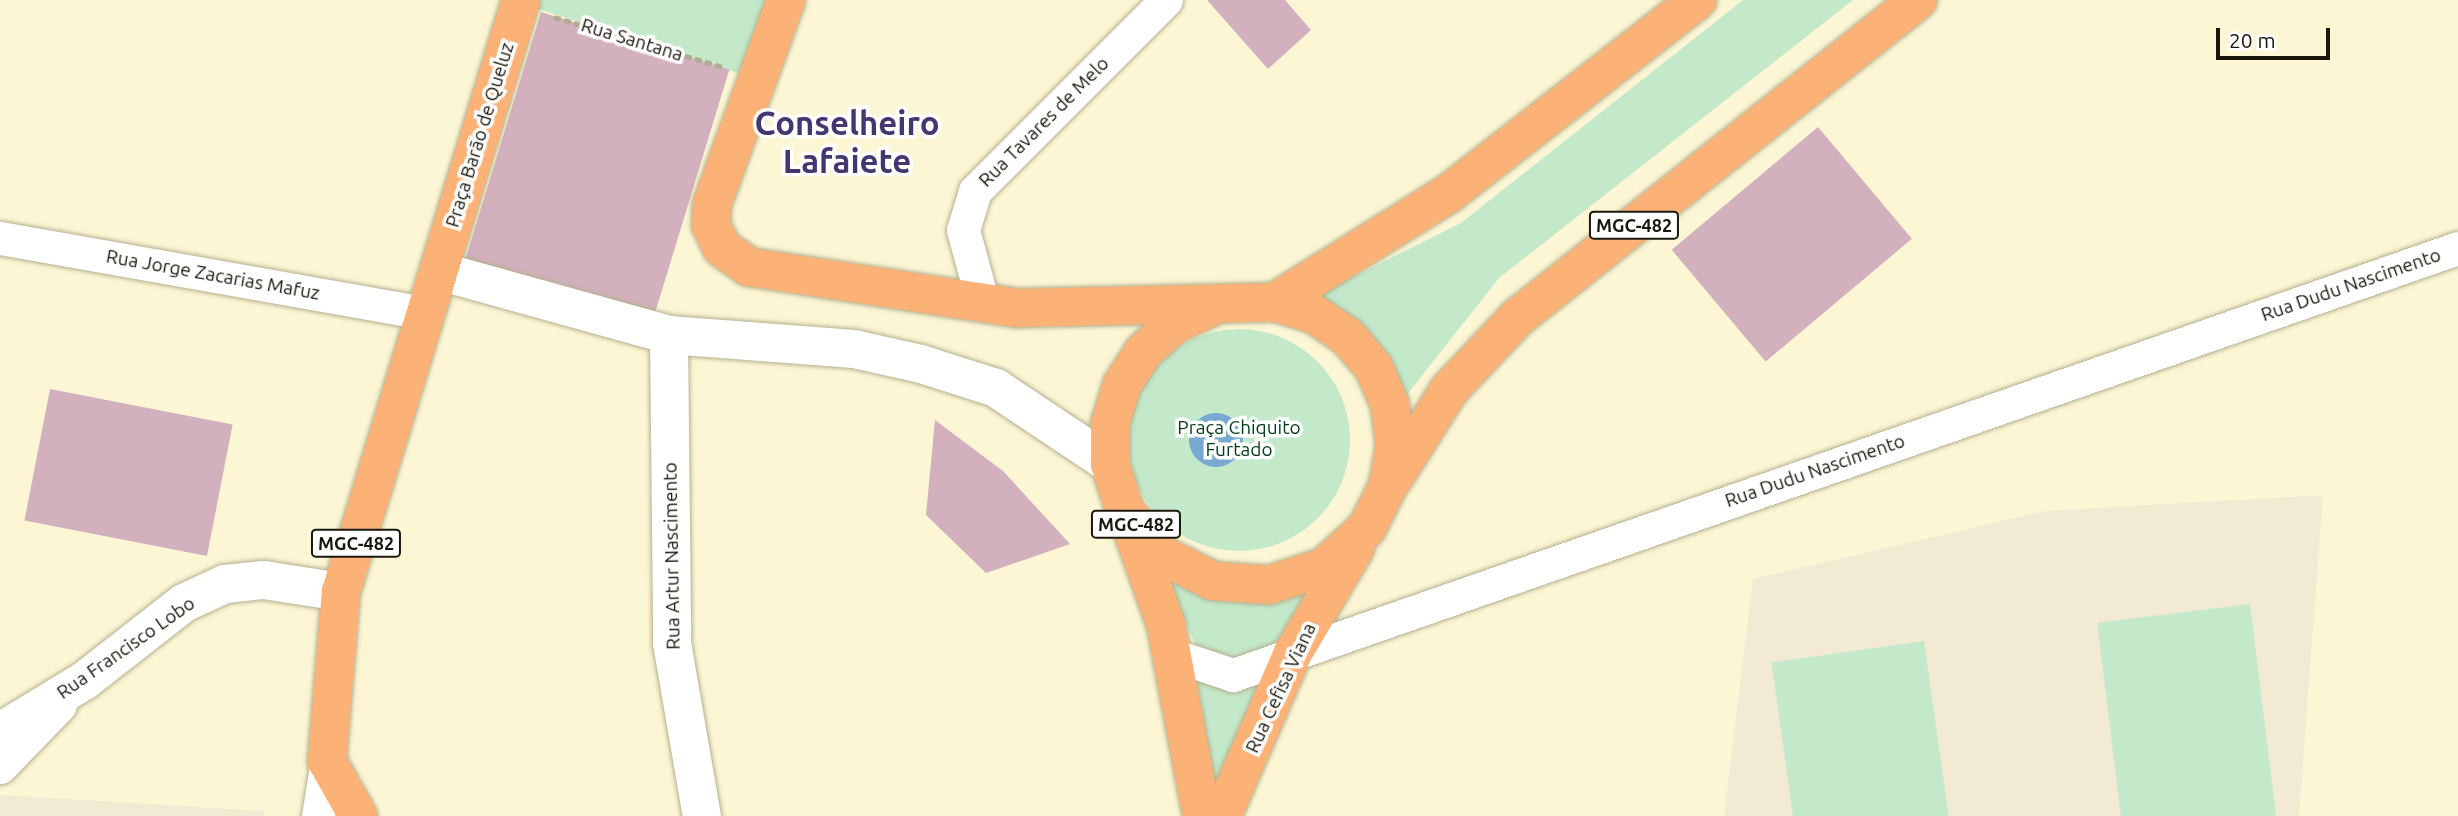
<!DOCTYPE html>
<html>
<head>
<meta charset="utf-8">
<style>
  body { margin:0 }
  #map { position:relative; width:2458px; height:816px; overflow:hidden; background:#fcf6d4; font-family:Ubuntu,sans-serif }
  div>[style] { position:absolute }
  .education>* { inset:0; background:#f3ead4 }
  .green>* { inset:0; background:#c3e9ca; transform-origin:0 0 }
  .round { border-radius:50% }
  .water>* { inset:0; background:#78a9d1 }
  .building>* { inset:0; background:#d3b0be; transform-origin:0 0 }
  .path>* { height:4.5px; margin-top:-2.25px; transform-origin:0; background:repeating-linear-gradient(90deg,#b1ac91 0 7px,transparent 0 10.5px) }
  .roads { filter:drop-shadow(0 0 2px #b5b090) drop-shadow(0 0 2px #b5b090) }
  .street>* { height:33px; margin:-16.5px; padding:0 16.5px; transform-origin:16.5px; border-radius:16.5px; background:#fff }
  .secondary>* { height:38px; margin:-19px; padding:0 19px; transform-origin:19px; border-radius:19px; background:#fff }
  .highway>* { height:38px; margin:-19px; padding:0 19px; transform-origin:19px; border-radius:19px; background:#fcb276 }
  span { translate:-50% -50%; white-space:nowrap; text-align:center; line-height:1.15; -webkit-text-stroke:7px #fff; paint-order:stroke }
  .shield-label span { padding:2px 5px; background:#fff; border:2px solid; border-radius:5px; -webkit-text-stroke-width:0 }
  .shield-label { font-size:18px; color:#1a180c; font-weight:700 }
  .street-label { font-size:19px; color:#1a180c }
  .park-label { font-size:19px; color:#003c16 }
  .town-label { font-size:33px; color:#453672; font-weight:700 }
  .scale { position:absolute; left:2216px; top:28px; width:114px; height:32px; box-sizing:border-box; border:4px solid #1a180c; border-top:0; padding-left:9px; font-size:21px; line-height:24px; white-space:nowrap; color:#1a180c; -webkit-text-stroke:5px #fff; paint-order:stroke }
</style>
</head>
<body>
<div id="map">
  <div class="education">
    <div style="clip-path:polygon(2323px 495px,2299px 816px,1724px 816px,1753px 579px,2045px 511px)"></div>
    <div style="clip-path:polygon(0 795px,264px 811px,263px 816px,0 816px)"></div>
  </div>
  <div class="green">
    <div style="clip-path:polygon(510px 0,790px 0,769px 83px)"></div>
    <div style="clip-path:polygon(1743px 0,1853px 0,1499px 278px,1394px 411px,1303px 302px,1461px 223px)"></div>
    <div class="round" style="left:1128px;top:329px;width:222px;height:222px"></div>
    <div style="clip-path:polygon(1159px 559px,1321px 580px,1206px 816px,1194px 641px)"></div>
    <div style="left:2250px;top:604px;width:214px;height:154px;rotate:83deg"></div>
    <div style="left:1924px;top:641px;width:177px;height:154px;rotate:82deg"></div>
  </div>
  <div class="water">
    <div class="round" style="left:1189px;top:413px;width:54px;height:54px"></div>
  </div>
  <div class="building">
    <div style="clip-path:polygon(1207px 0,1285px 0,1311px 30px,1268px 69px)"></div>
    <div style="left:541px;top:12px;width:197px;height:264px;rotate:17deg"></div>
    <div style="left:1818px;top:127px;width:146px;height:191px;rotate:50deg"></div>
    <div style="left:50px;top:389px;width:186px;height:134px;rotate:11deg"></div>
    <div style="clip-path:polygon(935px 420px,1003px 471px,1070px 544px,986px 573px,926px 515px)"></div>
  </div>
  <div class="path">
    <div style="left:554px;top:17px;width:176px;rotate:16.5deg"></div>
  </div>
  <div class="roads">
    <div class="street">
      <div style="left:0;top:238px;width:432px;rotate:10deg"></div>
      <div style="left:983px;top:303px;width:76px;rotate:-105.3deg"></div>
      <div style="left:963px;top:230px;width:41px;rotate:-72.9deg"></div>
      <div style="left:975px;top:191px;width:270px;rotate:-45deg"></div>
      <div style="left:1173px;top:655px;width:63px;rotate:18.4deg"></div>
      <div style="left:1233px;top:675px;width:1297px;rotate:-19.22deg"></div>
      <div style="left:0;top:767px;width:86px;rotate:-45.9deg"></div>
      <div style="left:318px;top:816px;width:56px;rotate:-80.7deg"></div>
    </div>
    <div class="secondary">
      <div style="left:439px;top:271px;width:239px;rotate:15.5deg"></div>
      <div style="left:669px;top:335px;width:186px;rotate:4.3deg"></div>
      <div style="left:854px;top:349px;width:69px;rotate:12.6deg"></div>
      <div style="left:921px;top:364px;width:79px;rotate:17.7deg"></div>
      <div style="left:996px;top:388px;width:137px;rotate:33.7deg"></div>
      <div style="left:669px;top:335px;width:308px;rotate:89.4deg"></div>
      <div style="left:672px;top:643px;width:176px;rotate:80.2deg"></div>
      <div style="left:0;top:732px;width:98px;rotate:-31.3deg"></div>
      <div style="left:84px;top:681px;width:127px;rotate:-38deg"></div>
      <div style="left:184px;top:603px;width:45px;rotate:-24.9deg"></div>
      <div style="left:225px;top:584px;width:39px;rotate:-6deg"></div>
      <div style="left:264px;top:580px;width:78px;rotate:8.9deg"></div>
    </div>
    <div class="highway">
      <div style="left:786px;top:0;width:217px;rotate:109.9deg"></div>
      <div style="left:712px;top:204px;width:21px;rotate:93deg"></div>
      <div style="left:711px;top:225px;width:25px;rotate:64deg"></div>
      <div style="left:722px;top:248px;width:33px;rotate:35deg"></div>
      <div style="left:749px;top:267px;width:272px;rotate:8.7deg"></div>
      <div style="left:1018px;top:308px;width:257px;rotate:-1.3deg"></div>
      <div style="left:1275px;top:302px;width:41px;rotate:17.1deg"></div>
      <div style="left:1314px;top:314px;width:41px;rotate:34.1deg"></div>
      <div style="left:1348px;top:337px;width:40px;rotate:50deg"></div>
      <div style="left:1374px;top:368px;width:40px;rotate:66.6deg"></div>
      <div style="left:1390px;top:405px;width:41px;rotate:83deg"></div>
      <div style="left:1395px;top:446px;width:41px;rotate:99.9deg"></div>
      <div style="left:1388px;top:486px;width:47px;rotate:116.6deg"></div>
      <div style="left:1367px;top:528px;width:58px;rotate:137.8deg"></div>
      <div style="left:1324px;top:567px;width:58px;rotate:161.9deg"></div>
      <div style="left:1269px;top:585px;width:56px;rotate:-175.9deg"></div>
      <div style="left:1213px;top:581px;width:57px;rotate:-153deg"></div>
      <div style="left:1162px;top:555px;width:57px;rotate:-130.1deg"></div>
      <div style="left:1125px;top:511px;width:49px;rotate:-107.7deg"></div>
      <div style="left:1110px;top:464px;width:40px;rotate:-90deg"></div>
      <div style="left:1110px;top:424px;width:41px;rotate:-72.9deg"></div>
      <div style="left:1122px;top:385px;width:40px;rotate:-57.1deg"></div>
      <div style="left:1144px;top:351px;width:41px;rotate:-41.1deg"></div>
      <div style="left:1175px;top:324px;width:40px;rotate:-25deg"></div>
      <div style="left:1275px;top:302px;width:204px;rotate:-32deg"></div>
      <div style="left:1448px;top:194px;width:316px;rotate:-37.9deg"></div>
      <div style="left:1393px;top:479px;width:105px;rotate:-57.8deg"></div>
      <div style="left:1449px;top:390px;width:100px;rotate:-46.6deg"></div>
      <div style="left:1518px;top:317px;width:510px;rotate:-38.4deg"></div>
      <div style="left:1132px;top:529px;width:102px;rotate:70.5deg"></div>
      <div style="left:1166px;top:625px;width:194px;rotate:79.3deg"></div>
      <div style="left:358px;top:816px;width:63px;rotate:-119.4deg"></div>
      <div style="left:327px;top:761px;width:170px;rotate:-85.3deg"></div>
      <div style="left:341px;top:592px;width:619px;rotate:-73.09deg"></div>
      <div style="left:1222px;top:816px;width:178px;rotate:-66.5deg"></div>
      <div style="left:1293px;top:653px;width:122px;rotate:-59.4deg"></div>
    </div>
  </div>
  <div class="shield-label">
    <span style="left:1634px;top:225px">MGC-482</span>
    <span style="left:1136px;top:524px">MGC-482</span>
    <span style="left:356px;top:543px">MGC-482</span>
  </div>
  <div class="street-label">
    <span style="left:632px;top:40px;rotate:17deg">Rua Santana</span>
    <span style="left:1044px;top:122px;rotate:-45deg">Rua Tavares de Melo</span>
    <span style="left:480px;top:135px;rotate:-73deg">Praça Barão de Queluz</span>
    <span style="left:213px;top:275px;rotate:10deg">Rua Jorge Zacarias Mafuz</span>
    <span style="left:2351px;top:285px;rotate:-19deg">Rua Dudu Nascimento</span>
    <span style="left:1815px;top:471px;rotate:-19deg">Rua Dudu Nascimento</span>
    <span style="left:672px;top:556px;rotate:-91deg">Rua Artur Nascimento</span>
    <span style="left:126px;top:648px;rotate:-35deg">Rua Francisco Lobo</span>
    <span style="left:1281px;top:688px;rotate:-65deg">Rua Cefisa Viana</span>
  </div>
  <div class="park-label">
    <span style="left:1239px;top:439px">Praça Chiquito<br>Furtado</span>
  </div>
  <div class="town-label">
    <span style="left:847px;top:142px">Conselheiro<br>Lafaiete</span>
  </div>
  <div class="scale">20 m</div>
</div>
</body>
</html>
